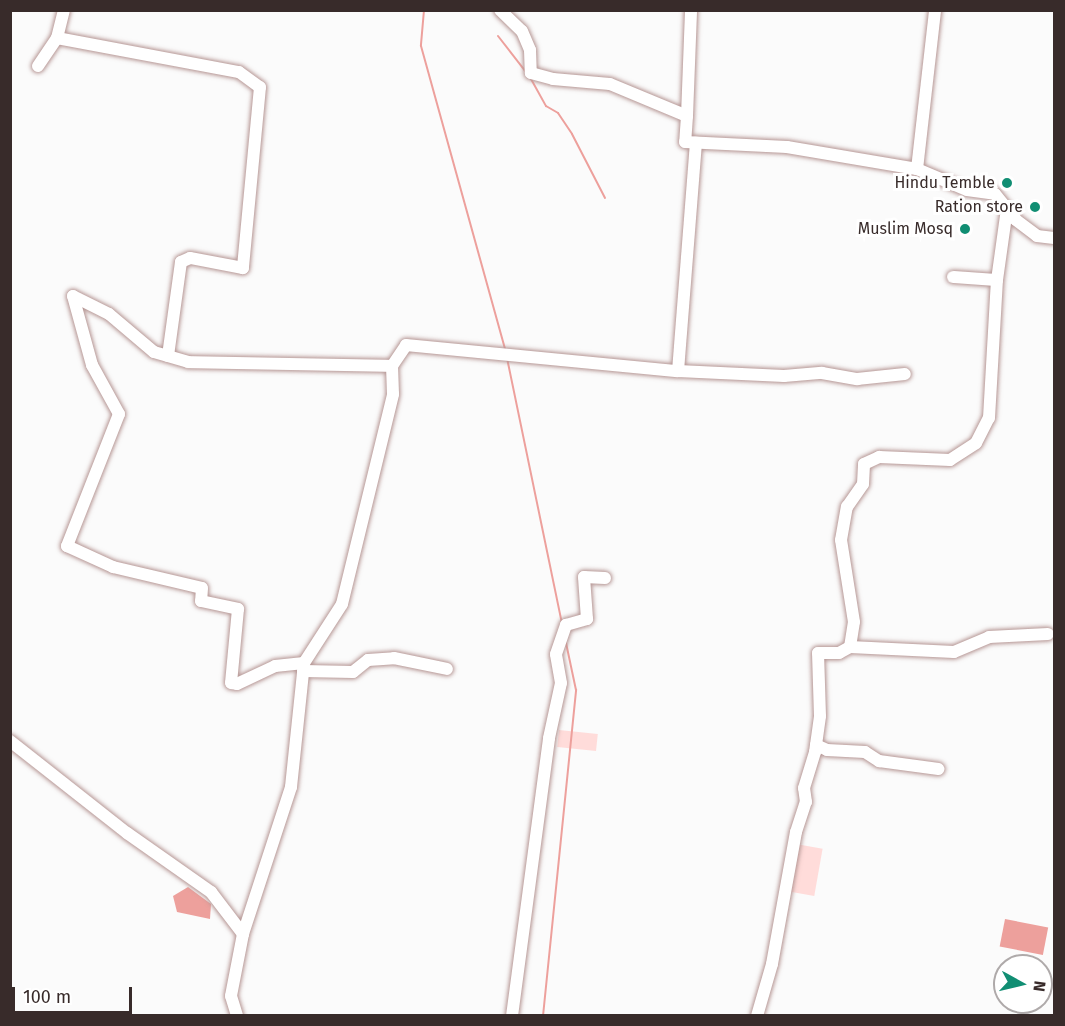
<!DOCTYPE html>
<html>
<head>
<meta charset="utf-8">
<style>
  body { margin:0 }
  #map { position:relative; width:1065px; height:1026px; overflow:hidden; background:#fbfbfb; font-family:"Fira Sans",sans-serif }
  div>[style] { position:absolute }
  .green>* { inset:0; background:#ffdcda; transform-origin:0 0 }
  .water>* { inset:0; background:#eda09c; transform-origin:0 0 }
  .stream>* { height:2px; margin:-1px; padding:0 1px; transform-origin:1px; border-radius:1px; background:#eda09c }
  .roads { filter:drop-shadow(0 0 2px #b69795) drop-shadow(0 0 2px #b69795) }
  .minor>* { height:12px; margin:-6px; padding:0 6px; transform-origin:6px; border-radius:6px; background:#fff }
  .dots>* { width:16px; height:16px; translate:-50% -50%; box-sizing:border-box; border:3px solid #fff; border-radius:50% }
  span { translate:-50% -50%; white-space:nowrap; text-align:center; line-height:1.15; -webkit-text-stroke:6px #fff; paint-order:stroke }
  .poi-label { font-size:16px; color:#382b2a }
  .right { translate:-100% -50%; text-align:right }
  .frame { position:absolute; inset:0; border:12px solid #382b2a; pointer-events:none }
  .north { position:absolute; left:993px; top:954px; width:60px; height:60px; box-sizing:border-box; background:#fff; border:2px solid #afaaaa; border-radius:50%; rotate:98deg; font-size:16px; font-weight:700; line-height:24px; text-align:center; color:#382b2a }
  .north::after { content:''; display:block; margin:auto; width:21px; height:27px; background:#118e73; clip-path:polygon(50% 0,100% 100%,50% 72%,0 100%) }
  .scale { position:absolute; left:12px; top:987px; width:120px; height:27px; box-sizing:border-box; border:3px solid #382b2a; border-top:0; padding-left:8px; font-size:18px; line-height:21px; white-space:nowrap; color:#382b2a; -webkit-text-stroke:4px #fff; paint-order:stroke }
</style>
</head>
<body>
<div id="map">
  <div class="green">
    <div style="left:559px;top:730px;width:39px;height:17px;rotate:6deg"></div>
    <div style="left:796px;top:844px;width:27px;height:48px;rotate:10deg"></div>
  </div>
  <div class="water">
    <div style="clip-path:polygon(188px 887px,211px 904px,210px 919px,177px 912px,173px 896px)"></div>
    <div style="left:1005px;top:919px;width:44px;height:28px;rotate:11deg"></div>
  </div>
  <div class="stream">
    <div style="left:424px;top:10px;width:36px;rotate:95deg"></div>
    <div style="left:421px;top:46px;width:314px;rotate:74.5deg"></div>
    <div style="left:498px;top:36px;width:46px;rotate:52.1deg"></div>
    <div style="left:531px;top:79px;width:31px;rotate:61deg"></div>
    <div style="left:546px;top:106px;width:14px;rotate:30deg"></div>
    <div style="left:558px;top:113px;width:25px;rotate:56deg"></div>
    <div style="left:572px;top:134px;width:72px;rotate:62.7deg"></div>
    <div style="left:507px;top:358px;width:271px;rotate:78.3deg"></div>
    <div style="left:543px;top:1016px;width:328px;rotate:-84.2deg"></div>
    <div style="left:576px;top:690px;width:48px;rotate:-102deg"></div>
  </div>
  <div class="roads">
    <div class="minor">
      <div style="left:500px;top:10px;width:30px;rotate:44deg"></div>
      <div style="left:522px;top:31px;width:21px;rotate:67deg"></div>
      <div style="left:530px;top:50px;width:23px;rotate:88deg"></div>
      <div style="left:531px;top:73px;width:23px;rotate:15deg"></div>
      <div style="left:553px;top:79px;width:57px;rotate:5deg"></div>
      <div style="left:610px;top:84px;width:83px;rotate:22.6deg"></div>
      <div style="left:687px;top:116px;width:26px;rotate:94deg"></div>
      <div style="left:685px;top:142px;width:102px;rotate:2.8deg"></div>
      <div style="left:787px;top:147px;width:132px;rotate:9.6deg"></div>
      <div style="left:917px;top:169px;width:54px;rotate:22.8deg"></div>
      <div style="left:967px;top:190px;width:28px;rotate:8deg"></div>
      <div style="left:995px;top:194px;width:33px;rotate:51deg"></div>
      <div style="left:1016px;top:220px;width:26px;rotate:37deg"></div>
      <div style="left:1037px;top:236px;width:17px;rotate:7deg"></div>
      <div style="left:57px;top:38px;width:185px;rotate:10.6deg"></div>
      <div style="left:239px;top:72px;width:26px;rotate:36deg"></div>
      <div style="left:260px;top:87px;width:182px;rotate:95.4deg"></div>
      <div style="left:243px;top:268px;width:54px;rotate:-169.3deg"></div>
      <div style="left:190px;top:258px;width:10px;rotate:156deg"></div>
      <div style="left:181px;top:262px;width:95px;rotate:97.9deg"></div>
      <div style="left:38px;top:66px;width:34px;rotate:-56deg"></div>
      <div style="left:57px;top:38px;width:29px;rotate:-76deg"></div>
      <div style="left:687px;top:116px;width:106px;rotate:-87.8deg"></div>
      <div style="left:917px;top:169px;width:160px;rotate:-83.5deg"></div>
      <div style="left:953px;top:277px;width:44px;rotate:3.9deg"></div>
      <div style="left:73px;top:296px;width:72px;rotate:74.6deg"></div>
      <div style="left:92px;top:365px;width:56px;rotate:61.1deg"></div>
      <div style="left:119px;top:414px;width:142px;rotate:111.5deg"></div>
      <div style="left:67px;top:546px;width:51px;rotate:24.5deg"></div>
      <div style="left:113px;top:567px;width:91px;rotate:13.3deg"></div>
      <div style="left:202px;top:588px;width:13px;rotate:94deg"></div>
      <div style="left:201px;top:601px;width:38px;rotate:12deg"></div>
      <div style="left:238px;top:609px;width:74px;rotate:95.4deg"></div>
      <div style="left:231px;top:683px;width:6px;rotate:9deg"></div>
      <div style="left:237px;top:684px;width:42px;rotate:-25.3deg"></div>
      <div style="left:275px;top:666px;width:29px;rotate:-6deg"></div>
      <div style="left:73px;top:296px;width:40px;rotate:26.6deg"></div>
      <div style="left:109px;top:314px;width:59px;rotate:40.2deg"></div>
      <div style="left:154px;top:352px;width:35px;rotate:16deg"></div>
      <div style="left:188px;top:362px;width:204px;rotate:1.1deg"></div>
      <div style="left:678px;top:371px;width:229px;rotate:-85.5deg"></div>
      <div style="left:850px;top:647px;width:104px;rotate:2.8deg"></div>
      <div style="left:954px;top:652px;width:38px;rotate:-23deg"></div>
      <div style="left:989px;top:637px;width:59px;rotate:-2.9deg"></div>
      <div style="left:303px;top:671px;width:50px;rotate:1.1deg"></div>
      <div style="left:353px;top:672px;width:19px;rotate:-39deg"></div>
      <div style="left:368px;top:660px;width:26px;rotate:-4deg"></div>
      <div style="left:394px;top:658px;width:54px;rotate:11.7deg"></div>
      <div style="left:10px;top:741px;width:149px;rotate:38.2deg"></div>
      <div style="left:127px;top:833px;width:103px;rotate:35.1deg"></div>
      <div style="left:211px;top:892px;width:53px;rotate:52.7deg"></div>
      <div style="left:243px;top:934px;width:63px;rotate:101deg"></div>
      <div style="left:231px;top:996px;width:21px;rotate:73deg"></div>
      <div style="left:816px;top:745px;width:12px;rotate:24deg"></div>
      <div style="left:827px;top:750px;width:38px;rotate:3deg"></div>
      <div style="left:865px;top:752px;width:17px;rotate:33deg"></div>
      <div style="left:879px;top:761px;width:60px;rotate:7.7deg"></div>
      <div style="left:243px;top:934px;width:155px;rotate:-71.9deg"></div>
      <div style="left:291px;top:787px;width:125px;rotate:-84deg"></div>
      <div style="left:304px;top:663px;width:70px;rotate:-57.2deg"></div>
      <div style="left:342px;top:604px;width:216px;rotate:-76.3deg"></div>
      <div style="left:393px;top:394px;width:28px;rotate:-92deg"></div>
      <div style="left:392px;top:366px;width:25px;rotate:-56deg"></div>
      <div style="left:406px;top:345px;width:273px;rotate:5.5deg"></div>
      <div style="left:678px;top:371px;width:106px;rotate:2.7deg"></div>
      <div style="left:784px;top:376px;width:38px;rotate:-5deg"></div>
      <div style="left:822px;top:373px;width:36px;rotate:10deg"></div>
      <div style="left:857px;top:379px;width:48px;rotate:-5.9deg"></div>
      <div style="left:512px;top:1016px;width:280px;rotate:-82.4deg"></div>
      <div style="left:549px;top:738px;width:56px;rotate:-77.7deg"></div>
      <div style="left:561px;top:683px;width:29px;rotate:-100deg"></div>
      <div style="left:556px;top:654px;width:31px;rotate:-71deg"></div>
      <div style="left:566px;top:625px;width:22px;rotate:-16deg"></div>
      <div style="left:587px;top:619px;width:42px;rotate:-94.1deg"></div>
      <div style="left:584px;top:577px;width:21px;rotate:3deg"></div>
      <div style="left:757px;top:1016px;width:54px;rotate:-73.9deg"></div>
      <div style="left:772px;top:964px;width:134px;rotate:-79.7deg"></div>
      <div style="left:796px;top:832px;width:32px;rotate:-72deg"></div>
      <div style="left:806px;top:802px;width:14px;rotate:-98deg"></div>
      <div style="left:804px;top:788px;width:38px;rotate:-73deg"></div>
      <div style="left:815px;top:752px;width:36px;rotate:-82deg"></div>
      <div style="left:820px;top:716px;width:63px;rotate:-91.8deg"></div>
      <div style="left:818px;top:653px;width:21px"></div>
      <div style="left:839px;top:653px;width:13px;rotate:-29deg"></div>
      <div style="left:850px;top:647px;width:25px;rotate:-81deg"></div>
      <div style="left:854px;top:622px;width:83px;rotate:-99deg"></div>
      <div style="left:841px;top:540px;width:34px;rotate:-80deg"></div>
      <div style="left:847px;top:507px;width:28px;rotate:-55deg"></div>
      <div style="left:863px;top:484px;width:20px;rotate:-87deg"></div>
      <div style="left:864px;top:464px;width:17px;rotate:-25deg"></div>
      <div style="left:879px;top:457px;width:71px;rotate:2.4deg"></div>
      <div style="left:950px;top:460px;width:31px;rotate:-33deg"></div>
      <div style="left:976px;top:443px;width:28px;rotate:-63deg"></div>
      <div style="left:989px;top:418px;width:138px;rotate:-86.7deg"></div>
      <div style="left:997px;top:280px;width:72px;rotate:-82deg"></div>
    </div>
  </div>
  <div class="dots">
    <div style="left:1007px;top:183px;background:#118e73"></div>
    <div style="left:1035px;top:207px;background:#118e73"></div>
    <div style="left:965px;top:229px;background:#118e73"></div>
  </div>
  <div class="poi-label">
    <span class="right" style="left:995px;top:183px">Hindu Temble</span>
    <span class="right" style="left:1023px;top:207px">Ration store</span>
    <span class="right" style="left:953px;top:229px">Muslim Mosq</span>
  </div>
  <div class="frame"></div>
  <div class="north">N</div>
  <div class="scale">100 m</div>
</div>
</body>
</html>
